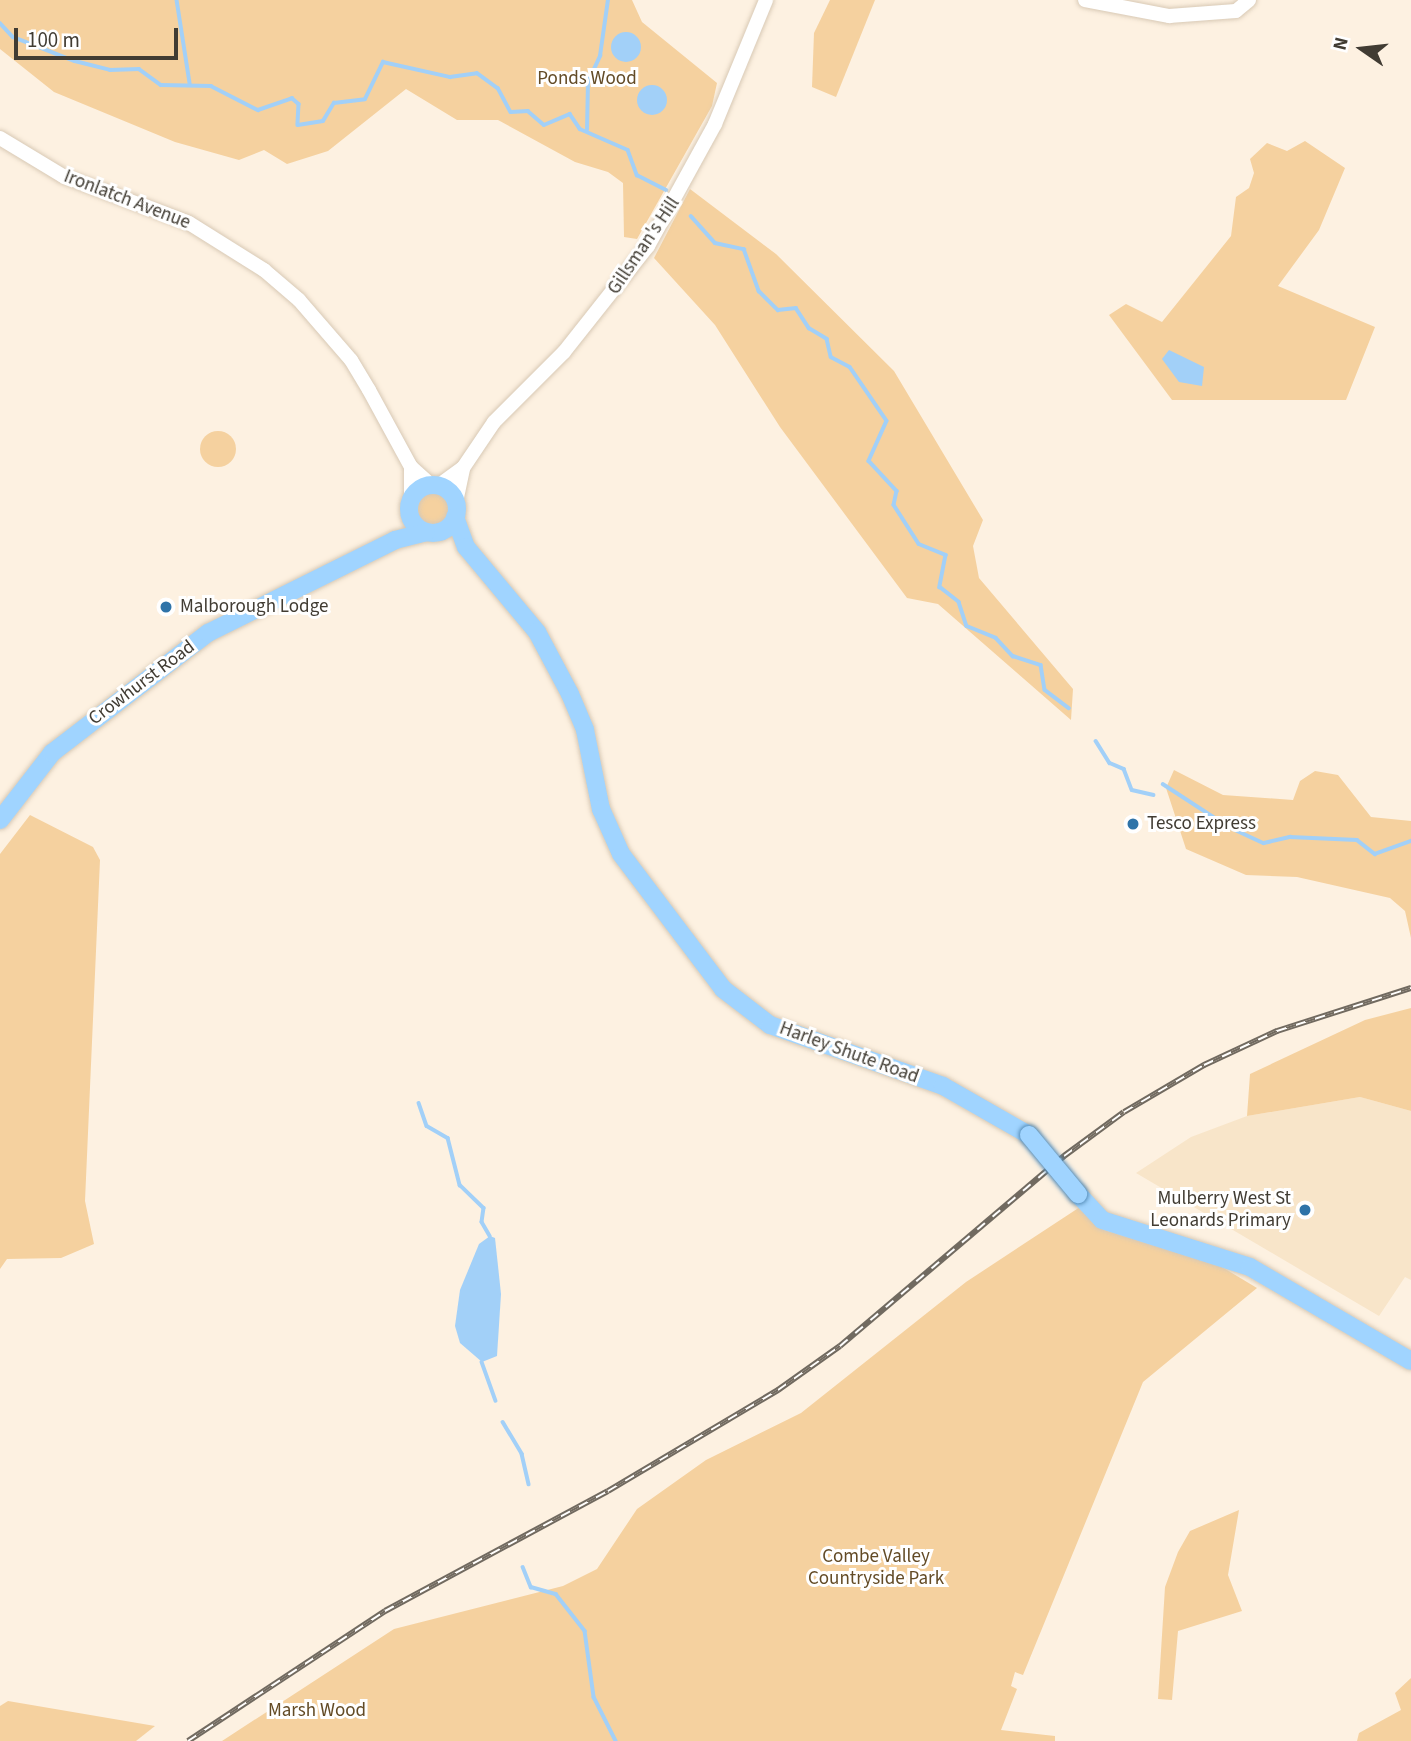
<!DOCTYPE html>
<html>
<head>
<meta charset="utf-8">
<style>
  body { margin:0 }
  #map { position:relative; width:1411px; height:1741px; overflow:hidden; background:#fdf1e1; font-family:"Source Sans 3",sans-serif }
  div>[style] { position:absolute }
  .built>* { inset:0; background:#f8e5c9 }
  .green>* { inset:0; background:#f5d19f }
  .round { border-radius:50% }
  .water>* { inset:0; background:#a2d0f8 }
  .stream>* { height:3.5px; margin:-1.75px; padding:0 1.75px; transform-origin:1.75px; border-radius:1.75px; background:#a2d0f8 }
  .roads { filter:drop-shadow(0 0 2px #d8c9b5) drop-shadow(0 0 2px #d8c9b5) }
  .minor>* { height:14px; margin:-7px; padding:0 7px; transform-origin:7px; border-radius:7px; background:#fff }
  .major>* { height:18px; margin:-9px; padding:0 9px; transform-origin:9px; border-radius:9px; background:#a0d4ff }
  .major>.ring { margin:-9px; padding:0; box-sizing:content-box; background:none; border:18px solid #a0d4ff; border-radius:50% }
  .rail>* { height:6px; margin-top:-3px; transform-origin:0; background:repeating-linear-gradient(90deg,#fff 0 10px,#716a60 0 20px); box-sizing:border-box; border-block:2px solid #716a60 }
  .bridges { filter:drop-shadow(0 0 2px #568db8) drop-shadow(0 0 2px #568db8) }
  .major-bridge>* { height:18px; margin:-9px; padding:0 9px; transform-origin:9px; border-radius:9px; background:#a0d4ff }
  .dots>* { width:19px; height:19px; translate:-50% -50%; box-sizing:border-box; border:4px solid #fff; border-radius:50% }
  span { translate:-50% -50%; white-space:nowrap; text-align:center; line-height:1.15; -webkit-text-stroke:6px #fff; paint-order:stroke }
  .park-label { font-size:19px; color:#634b26 }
  .street-label { font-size:19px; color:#413c33 }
  .poi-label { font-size:19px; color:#413c33 }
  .left { translate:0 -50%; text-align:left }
  .right { translate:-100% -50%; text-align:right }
  .north { position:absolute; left:1327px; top:14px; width:70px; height:70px; -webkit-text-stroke:5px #fff; paint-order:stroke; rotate:284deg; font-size:19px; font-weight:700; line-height:28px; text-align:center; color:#413c33 }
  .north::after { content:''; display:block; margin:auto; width:24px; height:32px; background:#413c33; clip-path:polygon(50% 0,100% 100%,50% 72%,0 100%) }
  .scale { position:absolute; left:14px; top:28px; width:164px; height:32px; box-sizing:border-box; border:4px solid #413c33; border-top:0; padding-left:9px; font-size:21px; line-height:24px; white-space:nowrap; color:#413c33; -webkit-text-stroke:5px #fff; paint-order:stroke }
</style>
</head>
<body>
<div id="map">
  <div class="built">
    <div style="clip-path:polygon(1360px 1097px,1411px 1111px,1411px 1280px,1405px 1277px,1379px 1316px,1136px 1173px,1191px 1137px,1247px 1116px)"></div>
  </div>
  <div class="green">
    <div style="clip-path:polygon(0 0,632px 0,642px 22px,717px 83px,712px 106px,637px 239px,624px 237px,623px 183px,608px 172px,575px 162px,498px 120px,457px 120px,406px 89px,328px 151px,287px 164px,264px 150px,239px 160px,175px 142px,54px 92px,0 49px)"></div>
    <div style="clip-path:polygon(830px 0,875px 0,836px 97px,812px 87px,814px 33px)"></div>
    <div style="clip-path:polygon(1305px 141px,1345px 168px,1319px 230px,1278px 286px,1375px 327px,1346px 400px,1172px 400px,1109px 315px,1126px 304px,1162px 322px,1231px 236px,1236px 197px,1249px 188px,1254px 173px,1250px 159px,1267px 143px,1287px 151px)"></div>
    <div style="clip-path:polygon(690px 189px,776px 254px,894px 371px,983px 520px,973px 546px,979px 578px,1073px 689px,1071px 720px,938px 604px,907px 598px,780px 427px,715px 325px,654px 258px)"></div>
    <div class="round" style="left:200px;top:431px;width:36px;height:36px"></div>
    <div class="round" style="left:416px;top:492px;width:34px;height:34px"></div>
    <div style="clip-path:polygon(1174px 770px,1223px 795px,1293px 800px,1300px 781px,1315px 771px,1338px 775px,1371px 817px,1411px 821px,1411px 938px,1405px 911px,1390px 898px,1297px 877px,1246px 875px,1186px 849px,1166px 788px)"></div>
    <div style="clip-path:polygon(30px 815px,93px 847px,100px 860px,85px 1201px,94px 1244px,61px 1258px,7px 1259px,0 1269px,0 854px)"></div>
    <div style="clip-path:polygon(1411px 1008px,1411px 1111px,1360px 1097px,1247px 1116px,1250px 1074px,1365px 1020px)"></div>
    <div style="clip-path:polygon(1080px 1207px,1104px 1230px,1222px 1267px,1257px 1288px,1143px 1382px,1023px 1675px,1015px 1672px,1011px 1686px,1017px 1689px,1001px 1730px,1055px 1736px,1055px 1741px,222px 1741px,394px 1629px,563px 1586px,597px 1569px,637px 1509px,706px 1460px,801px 1413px,966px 1282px)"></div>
    <div style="clip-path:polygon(1239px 1510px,1228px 1575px,1242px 1611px,1178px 1631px,1172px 1700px,1158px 1699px,1165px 1587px,1178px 1552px,1190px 1531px)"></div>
    <div style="clip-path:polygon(1411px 1678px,1411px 1741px,1357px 1741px,1359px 1733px,1401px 1710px,1395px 1693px)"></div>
    <div style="clip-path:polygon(8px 1701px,155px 1726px,136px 1741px,0 1741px,0 1706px)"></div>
  </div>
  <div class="water">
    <div class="round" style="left:611px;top:32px;width:30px;height:30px"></div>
    <div class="round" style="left:637px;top:85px;width:30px;height:30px"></div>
    <div style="clip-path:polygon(1169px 350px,1204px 367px,1202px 386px,1179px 382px,1162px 359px)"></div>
    <div style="clip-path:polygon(490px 1236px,495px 1238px,501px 1294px,497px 1356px,482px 1362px,460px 1343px,455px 1326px,460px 1290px,479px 1244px)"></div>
  </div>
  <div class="stream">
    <div style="left:177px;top:0;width:84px;rotate:81.1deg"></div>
    <div style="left:0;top:23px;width:19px;rotate:47deg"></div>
    <div style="left:13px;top:37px;width:66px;rotate:21.2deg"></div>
    <div style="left:75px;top:61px;width:36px;rotate:14deg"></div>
    <div style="left:110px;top:70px;width:29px;rotate:-2deg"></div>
    <div style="left:139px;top:69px;width:27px;rotate:36deg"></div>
    <div style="left:161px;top:85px;width:50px;rotate:1.1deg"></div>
    <div style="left:211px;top:86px;width:53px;rotate:27.1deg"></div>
    <div style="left:258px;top:110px;width:36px;rotate:-19deg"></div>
    <div style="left:292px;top:98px;width:9px;rotate:41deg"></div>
    <div style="left:299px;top:104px;width:21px;rotate:93deg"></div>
    <div style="left:298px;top:125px;width:25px;rotate:-9deg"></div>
    <div style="left:323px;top:121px;width:21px;rotate:-59deg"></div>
    <div style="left:334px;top:103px;width:31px;rotate:-7deg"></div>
    <div style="left:365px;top:99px;width:41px;rotate:-64.1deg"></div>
    <div style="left:383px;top:62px;width:69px;rotate:12.6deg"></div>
    <div style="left:450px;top:77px;width:27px;rotate:-8deg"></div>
    <div style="left:477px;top:73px;width:26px;rotate:36deg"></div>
    <div style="left:498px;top:88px;width:27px;rotate:62deg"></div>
    <div style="left:511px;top:112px;width:17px;rotate:-3deg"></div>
    <div style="left:528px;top:111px;width:21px;rotate:41deg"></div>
    <div style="left:544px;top:125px;width:28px;rotate:-23deg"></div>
    <div style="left:570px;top:114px;width:18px;rotate:56deg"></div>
    <div style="left:580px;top:129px;width:52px;rotate:23.6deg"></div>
    <div style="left:628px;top:150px;width:27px;rotate:70deg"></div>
    <div style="left:637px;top:175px;width:33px;rotate:27deg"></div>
    <div style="left:587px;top:130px;width:48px;rotate:-88.8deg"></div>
    <div style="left:588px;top:82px;width:29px;rotate:-65deg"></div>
    <div style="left:600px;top:56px;width:57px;rotate:-81.9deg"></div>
    <div style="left:691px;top:216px;width:36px;rotate:48deg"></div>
    <div style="left:715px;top:243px;width:30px;rotate:12deg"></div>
    <div style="left:744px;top:249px;width:45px;rotate:70.3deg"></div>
    <div style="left:759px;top:291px;width:27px;rotate:45deg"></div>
    <div style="left:778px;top:310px;width:18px;rotate:-6deg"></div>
    <div style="left:796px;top:308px;width:24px;rotate:57deg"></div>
    <div style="left:809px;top:328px;width:21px;rotate:31deg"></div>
    <div style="left:827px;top:339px;width:18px;rotate:77deg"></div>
    <div style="left:831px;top:357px;width:21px;rotate:28deg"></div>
    <div style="left:850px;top:367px;width:65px;rotate:55.6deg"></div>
    <div style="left:887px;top:421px;width:44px;rotate:114.2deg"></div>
    <div style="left:869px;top:461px;width:41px;rotate:47deg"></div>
    <div style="left:897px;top:491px;width:14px;rotate:102deg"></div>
    <div style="left:894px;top:505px;width:46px;rotate:57.3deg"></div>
    <div style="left:919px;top:544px;width:29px;rotate:22deg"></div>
    <div style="left:946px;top:555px;width:33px;rotate:101deg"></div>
    <div style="left:940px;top:587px;width:24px;rotate:38deg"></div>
    <div style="left:959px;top:602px;width:25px;rotate:72deg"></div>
    <div style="left:967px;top:626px;width:31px;rotate:22deg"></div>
    <div style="left:996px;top:638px;width:25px;rotate:47deg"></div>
    <div style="left:1013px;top:656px;width:29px;rotate:18deg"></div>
    <div style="left:1041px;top:665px;width:25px;rotate:81deg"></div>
    <div style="left:1045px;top:690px;width:30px;rotate:37deg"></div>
    <div style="left:1096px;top:741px;width:26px;rotate:58deg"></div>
    <div style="left:1110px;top:763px;width:15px;rotate:23deg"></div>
    <div style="left:1124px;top:769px;width:22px;rotate:69deg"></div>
    <div style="left:1132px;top:790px;width:22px;rotate:13deg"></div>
    <div style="left:1163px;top:784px;width:79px;rotate:33.1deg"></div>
    <div style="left:1229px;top:827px;width:38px;rotate:25deg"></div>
    <div style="left:1264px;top:843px;width:27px;rotate:-13deg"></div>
    <div style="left:1290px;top:837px;width:67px;rotate:2.6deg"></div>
    <div style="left:1357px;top:840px;width:23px;rotate:38deg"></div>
    <div style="left:1375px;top:854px;width:38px;rotate:-20deg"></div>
    <div style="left:419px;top:1103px;width:24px;rotate:71deg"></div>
    <div style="left:427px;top:1126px;width:24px;rotate:30deg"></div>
    <div style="left:448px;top:1138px;width:49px;rotate:75.7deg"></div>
    <div style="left:460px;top:1185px;width:33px;rotate:44deg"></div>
    <div style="left:484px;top:1208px;width:14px;rotate:98deg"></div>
    <div style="left:482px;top:1222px;width:16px;rotate:60deg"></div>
    <div style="left:482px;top:1362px;width:41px;rotate:70.3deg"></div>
    <div style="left:503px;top:1422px;width:37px;rotate:59deg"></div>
    <div style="left:522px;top:1454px;width:31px;rotate:77deg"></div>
    <div style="left:523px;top:1567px;width:22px;rotate:68deg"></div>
    <div style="left:531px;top:1587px;width:26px;rotate:16deg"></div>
    <div style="left:556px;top:1594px;width:47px;rotate:51.9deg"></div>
    <div style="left:585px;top:1631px;width:67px;rotate:82.2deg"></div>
    <div style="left:594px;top:1697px;width:49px;rotate:63.4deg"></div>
  </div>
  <div class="roads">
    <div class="minor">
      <div style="left:1085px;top:0;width:86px;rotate:10.8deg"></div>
      <div style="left:1169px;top:16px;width:67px;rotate:-4.3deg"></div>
      <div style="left:1236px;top:11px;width:17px;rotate:-40deg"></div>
      <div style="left:0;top:138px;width:74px;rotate:31.1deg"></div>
      <div style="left:63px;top:176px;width:134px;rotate:20.5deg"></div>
      <div style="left:189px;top:223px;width:89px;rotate:32.1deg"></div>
      <div style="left:264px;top:270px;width:46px;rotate:40.6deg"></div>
      <div style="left:299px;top:300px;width:79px;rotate:49.1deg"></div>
      <div style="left:351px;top:360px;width:35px;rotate:59deg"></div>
      <div style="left:369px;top:390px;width:88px;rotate:61.4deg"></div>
      <div style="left:411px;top:467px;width:33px;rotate:90deg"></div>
      <div style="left:411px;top:467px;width:28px;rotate:42deg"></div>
      <div style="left:438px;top:486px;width:31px;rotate:-36deg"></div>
      <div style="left:463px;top:468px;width:55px;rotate:-56deg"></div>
      <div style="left:494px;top:422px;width:99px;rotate:-45deg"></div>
      <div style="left:564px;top:352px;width:135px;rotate:-51.6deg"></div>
      <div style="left:648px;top:246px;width:139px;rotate:-61.2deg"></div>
      <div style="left:715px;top:124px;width:134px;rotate:-67.6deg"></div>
      <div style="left:456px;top:502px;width:35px;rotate:-78deg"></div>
    </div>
    <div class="major">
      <div class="ring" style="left:409px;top:485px;width:30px;height:30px"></div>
      <div style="left:455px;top:517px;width:32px;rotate:70deg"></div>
      <div style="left:466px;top:547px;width:111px;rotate:50.1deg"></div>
      <div style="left:537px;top:632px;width:70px;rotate:62deg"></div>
      <div style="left:570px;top:694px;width:39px;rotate:67deg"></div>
      <div style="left:585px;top:730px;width:81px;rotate:78.6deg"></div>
      <div style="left:601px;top:809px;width:49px;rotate:66deg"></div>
      <div style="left:621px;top:854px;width:169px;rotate:52.9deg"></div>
      <div style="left:723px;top:989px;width:59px;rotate:37.5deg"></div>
      <div style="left:770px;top:1025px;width:183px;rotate:19.4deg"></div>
      <div style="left:943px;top:1086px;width:99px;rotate:29.7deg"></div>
      <div style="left:0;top:820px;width:85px;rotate:-52.2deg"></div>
      <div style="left:52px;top:753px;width:197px;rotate:-37.6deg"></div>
      <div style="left:208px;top:633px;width:209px;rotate:-26.4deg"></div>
      <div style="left:395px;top:540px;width:32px;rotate:-14deg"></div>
      <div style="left:1078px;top:1194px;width:35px;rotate:47deg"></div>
      <div style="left:1102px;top:1220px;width:155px;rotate:17.6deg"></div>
      <div style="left:1250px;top:1267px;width:186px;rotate:30.3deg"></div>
    </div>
  </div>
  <div class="rail">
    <div style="left:188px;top:1741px;width:236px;rotate:-33.4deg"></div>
    <div style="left:385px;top:1611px;width:253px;rotate:-28.3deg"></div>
    <div style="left:608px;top:1491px;width:198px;rotate:-30.7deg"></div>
    <div style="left:778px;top:1390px;width:76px;rotate:-35.4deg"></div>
    <div style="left:840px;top:1346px;width:294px;rotate:-40.3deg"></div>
    <div style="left:1064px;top:1156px;width:74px;rotate:-36.3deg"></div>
    <div style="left:1124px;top:1112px;width:93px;rotate:-30.4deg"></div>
    <div style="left:1204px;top:1065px;width:81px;rotate:-25deg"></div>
    <div style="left:1277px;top:1031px;width:141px;rotate:-17.8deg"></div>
  </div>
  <div class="bridges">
    <div class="major-bridge">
      <div style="left:1029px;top:1135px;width:77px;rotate:50.3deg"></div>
    </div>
  </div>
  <div class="dots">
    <div style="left:166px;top:607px;background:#2e73a8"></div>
    <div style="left:1133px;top:824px;background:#2e73a8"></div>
    <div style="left:1305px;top:1210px;background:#2e73a8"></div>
  </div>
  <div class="park-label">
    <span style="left:587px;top:79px">Ponds Wood</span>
    <span style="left:876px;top:1568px">Combe Valley<br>Countryside Park</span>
    <span style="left:317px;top:1711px">Marsh Wood</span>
  </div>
  <div class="street-label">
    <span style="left:127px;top:200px;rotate:21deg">Ironlatch Avenue</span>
    <span style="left:644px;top:246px;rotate:-56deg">Gillsman's Hill</span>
    <span style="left:142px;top:683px;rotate:-37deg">Crowhurst Road</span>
    <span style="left:849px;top:1053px;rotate:20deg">Harley Shute Road</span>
  </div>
  <div class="poi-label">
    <span class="left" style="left:180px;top:607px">Malborough Lodge</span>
    <span class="left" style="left:1147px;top:824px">Tesco Express</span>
    <span class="right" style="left:1291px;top:1210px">Mulberry West St<br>Leonards Primary</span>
  </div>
  <div class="north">N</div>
  <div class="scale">100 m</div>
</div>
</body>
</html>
